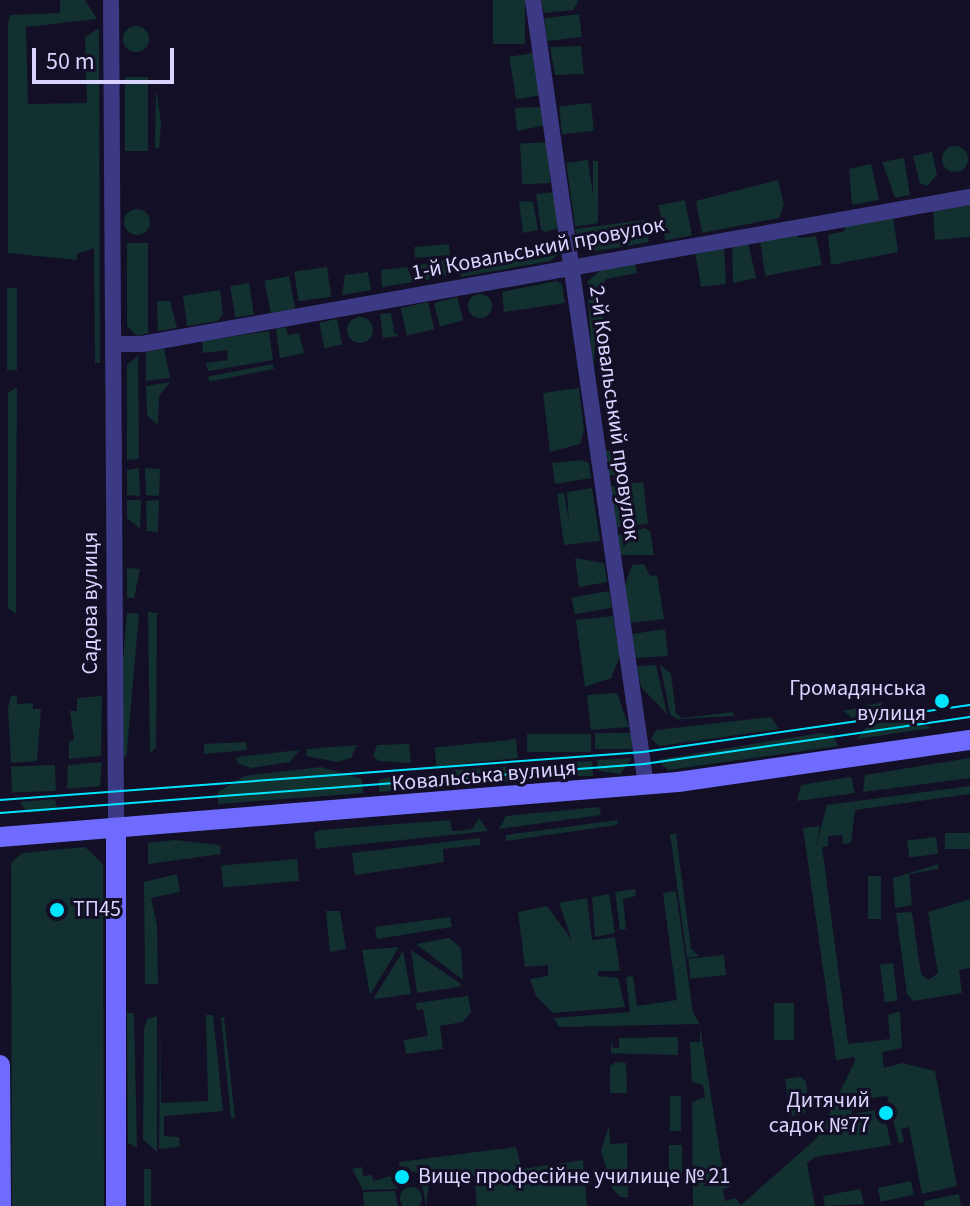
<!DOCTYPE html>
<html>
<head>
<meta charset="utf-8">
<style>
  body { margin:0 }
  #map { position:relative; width:970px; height:1206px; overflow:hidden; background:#130f26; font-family:"Source Sans 3",sans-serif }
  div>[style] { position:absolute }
  .green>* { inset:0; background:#12302f; transform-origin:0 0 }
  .round { border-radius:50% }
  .street>* { height:16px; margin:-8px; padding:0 8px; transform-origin:8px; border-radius:8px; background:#3d3a85 }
  .secondary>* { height:20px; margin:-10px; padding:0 10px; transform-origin:10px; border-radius:10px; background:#6f6bff }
  .tram>* { height:2px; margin:-1px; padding:0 1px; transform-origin:1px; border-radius:1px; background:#00e5ff }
  .dots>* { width:22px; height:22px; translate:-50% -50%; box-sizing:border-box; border:4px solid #130f26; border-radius:50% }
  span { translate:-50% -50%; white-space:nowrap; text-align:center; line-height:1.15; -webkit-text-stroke:6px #130f26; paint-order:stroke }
  .street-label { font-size:22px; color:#d9d4ff }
  .poi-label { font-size:22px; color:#d9d4ff }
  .right { translate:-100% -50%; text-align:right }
  .left { translate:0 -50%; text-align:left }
  .scale { position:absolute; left:32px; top:48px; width:142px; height:36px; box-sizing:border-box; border:4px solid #d9d4ff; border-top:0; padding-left:10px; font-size:24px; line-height:28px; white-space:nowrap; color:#d9d4ff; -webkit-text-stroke:6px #130f26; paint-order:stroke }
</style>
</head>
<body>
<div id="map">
  <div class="green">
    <div style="clip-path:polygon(60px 0,85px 0,97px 19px,26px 27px,28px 104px,87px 103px,85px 37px,99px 28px,100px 363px,95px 363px,94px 248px,77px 254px,77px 260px,8px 253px,8px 23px,10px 15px,60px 13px)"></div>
    <div style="left:493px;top:0;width:32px;height:44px"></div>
    <div style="clip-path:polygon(541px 0,577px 0,578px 2px,573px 10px,544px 13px)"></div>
    <div style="left:579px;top:14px;width:23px;height:35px;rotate:83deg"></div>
    <div class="round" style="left:123px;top:26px;width:26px;height:26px"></div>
    <div style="clip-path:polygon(581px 46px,584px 74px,555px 75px,550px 47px)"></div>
    <div style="left:533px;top:53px;width:43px;height:24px;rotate:81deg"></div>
    <div style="left:148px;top:77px;width:74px;height:23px;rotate:90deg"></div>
    <div style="clip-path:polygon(156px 89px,161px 123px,159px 148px,155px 148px)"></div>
    <div style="left:591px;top:103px;width:28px;height:32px;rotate:84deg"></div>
    <div style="clip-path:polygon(542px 107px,546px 125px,517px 131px,515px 108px)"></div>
    <div style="left:548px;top:142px;width:41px;height:28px;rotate:87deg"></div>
    <div class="round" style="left:942px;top:146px;width:26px;height:26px"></div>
    <div style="clip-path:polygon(932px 152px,937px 175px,927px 186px,920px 183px,913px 156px)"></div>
    <div style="clip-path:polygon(904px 158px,910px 195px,895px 198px,882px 162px)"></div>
    <div style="left:588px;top:160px;width:64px;height:22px;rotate:82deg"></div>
    <div style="left:593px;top:161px;width:5px;height:61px"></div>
    <div style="clip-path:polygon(871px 164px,879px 200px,852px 205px,849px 169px)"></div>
    <div style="clip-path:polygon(778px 180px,784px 205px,779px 218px,702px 233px,696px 201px)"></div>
    <div style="clip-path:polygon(554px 192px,559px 228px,545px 232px,541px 230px,536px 194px)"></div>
    <div style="left:685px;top:200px;width:36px;height:27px;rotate:79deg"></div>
    <div style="clip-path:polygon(519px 201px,533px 202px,538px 230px,523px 233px)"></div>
    <div style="clip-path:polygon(970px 205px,970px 237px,935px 240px,933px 211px)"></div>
    <div class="round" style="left:124px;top:209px;width:26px;height:26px"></div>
    <div style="clip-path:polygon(893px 216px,898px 252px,831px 265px,828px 235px,845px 231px,844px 224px)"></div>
    <div style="clip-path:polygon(644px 220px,649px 242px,616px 248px,593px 251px,577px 238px,575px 229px)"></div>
    <div style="clip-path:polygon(794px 234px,799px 238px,816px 236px,822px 265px,765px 276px,760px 240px)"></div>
    <div style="clip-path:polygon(549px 239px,560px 241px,560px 253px,550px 261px,461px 277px,459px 260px,536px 250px)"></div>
    <div style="clip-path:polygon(748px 242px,756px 278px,733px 283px,732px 245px)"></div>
    <div style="clip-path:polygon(127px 243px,148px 243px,148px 333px,137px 336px,127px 326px)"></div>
    <div style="left:449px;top:244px;width:11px;height:35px;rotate:85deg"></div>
    <div style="clip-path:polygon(724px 247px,726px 284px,701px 287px,695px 252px)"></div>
    <div style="left:450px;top:259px;width:16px;height:31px;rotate:79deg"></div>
    <div style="clip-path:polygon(635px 262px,637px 273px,606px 279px,599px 291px,607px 344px,595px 345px,593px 375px,587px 282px,604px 267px)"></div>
    <div style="left:327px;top:267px;width:30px;height:33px;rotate:82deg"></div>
    <div style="clip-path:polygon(407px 267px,413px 282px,382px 287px,381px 270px)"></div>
    <div style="clip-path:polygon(368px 272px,371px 290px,342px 295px,345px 275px)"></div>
    <div style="left:289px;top:276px;width:33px;height:25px;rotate:79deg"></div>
    <div style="clip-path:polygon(556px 281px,562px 284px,565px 303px,504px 312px,502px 292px)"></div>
    <div style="left:249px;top:283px;width:32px;height:19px;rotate:81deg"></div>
    <div style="left:17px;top:288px;width:82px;height:10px;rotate:90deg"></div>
    <div style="clip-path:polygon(220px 290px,223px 314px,218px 321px,187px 326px,183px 296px)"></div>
    <div class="round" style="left:468px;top:294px;width:24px;height:24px"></div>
    <div style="left:457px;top:297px;width:24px;height:24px;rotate:75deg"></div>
    <div style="clip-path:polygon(157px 301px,170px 301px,177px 328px,158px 331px)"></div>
    <div style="left:428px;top:302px;width:28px;height:28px;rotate:77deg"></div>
    <div style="clip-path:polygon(391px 313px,394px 332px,399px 336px,383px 338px,380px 314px)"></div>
    <div class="round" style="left:347px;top:317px;width:26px;height:26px"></div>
    <div style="left:337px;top:319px;width:26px;height:18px;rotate:79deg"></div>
    <div style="clip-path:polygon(286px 327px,288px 335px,299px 333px,304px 353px,280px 358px,276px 329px)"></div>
    <div style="clip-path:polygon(269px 331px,273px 360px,208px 371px,206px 363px,228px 360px,227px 350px,203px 353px,202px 341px)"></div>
    <div style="clip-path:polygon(164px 348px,170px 378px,146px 381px,146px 352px)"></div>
    <div style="clip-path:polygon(138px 356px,139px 459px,127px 460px,127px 365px)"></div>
    <div style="left:273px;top:364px;width:5px;height:66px;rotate:79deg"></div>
    <div style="clip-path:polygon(170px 382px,159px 396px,158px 425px,147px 415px,146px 386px)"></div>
    <div style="clip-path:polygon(17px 387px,16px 535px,16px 614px,8px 608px,8px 393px)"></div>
    <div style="clip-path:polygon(579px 388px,584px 431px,580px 444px,550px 452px,543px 393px)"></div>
    <div style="left:625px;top:449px;width:25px;height:22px;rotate:85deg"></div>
    <div style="clip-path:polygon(581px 460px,589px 463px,591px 478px,555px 484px,552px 463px)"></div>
    <div style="clip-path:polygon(139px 468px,140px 496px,127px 495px,127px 470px)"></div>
    <div style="clip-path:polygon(145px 468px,160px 469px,159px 496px,146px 495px)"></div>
    <div style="left:643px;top:482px;width:42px;height:36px;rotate:83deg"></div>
    <div style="clip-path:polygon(592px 488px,600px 541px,564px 545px,557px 494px,564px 493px,569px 521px,567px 492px)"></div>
    <div style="clip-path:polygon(127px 500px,141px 500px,140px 529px,127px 518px)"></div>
    <div style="clip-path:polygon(159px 500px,158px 532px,147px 531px,146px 501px)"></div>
    <div style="clip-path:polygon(644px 528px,650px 531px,654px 555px,618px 555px,615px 536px)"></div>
    <div style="clip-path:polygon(575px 558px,604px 563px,607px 582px,579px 587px)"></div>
    <div style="clip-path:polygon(644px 564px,650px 576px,657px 575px,664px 619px,630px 623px,624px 588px,632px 565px)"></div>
    <div style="clip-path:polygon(127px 568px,140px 569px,134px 598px,127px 598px)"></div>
    <div style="left:609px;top:591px;width:17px;height:38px;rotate:80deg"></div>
    <div style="clip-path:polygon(148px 612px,157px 613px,156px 747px,150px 754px)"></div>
    <div style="left:127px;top:613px;width:12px;height:143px;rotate:5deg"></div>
    <div style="clip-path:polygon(613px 616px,620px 656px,611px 678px,585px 687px,576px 620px)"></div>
    <div style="clip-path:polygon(665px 629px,668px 656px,636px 658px,632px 634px)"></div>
    <div style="clip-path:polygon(660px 664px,671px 674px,676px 713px,682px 718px,733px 712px,734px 716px,677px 719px,670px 714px)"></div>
    <div style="clip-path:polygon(656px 665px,661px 688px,667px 714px,641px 687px,637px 666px)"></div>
    <div style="clip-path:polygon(617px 693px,629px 727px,591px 730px,587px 695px)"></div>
    <div style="clip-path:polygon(17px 695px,17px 704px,33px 703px,33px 709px,41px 709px,37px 761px,11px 763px,8px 708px,11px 696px)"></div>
    <div style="clip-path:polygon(102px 696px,101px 756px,69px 759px,69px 741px,74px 740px,70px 711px,77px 711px,77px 698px)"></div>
    <div style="clip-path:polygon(883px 702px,878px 710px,852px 718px,843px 711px)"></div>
    <div style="clip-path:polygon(771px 717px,779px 729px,659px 746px,651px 739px,656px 730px)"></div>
    <div style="clip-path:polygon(914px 718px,931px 728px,857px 739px,868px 725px)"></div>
    <div style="left:632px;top:733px;width:16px;height:37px;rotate:90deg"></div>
    <div style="clip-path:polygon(820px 733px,833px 734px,838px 746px,668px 770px,657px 760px)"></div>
    <div style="left:591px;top:734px;width:18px;height:64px;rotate:90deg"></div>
    <div style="left:516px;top:739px;width:19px;height:82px;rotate:84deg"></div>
    <div style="clip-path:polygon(246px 742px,247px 750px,204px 754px,204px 744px)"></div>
    <div style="clip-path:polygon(409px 744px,411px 763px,379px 761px,373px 756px,377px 745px)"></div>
    <div style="clip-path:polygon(357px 745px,351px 758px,337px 762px,306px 756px,307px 749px)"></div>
    <div style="clip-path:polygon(300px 750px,290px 762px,251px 768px,237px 763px,236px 757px)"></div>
    <div style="clip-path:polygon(632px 758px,620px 774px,599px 771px,597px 760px)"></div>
    <div style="clip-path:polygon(970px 758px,970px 778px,863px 792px,865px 775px)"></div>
    <div style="clip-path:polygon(592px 761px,593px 776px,530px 777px,528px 765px)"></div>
    <div style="clip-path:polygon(102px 762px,100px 786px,67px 789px,68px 765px)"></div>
    <div style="left:55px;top:765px;width:26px;height:44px;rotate:88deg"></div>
    <div style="clip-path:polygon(518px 766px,517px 782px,438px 787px,444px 774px,454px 770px)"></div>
    <div style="clip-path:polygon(321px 767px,362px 779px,363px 793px,218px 804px,218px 792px,244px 776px)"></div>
    <div style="clip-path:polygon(400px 774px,417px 789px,379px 792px,379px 780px)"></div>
    <div style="clip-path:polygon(851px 777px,855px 793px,797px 801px,801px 785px)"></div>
    <div style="clip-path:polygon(970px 786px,970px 794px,855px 810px,851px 843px,843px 844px,842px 835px,828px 836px,828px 846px,822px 847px,848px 1044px,890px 1039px,888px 1015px,900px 1011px,902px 1048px,882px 1052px,884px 1068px,902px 1063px,935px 1071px,957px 1186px,922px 1194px,909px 1127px,901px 1129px,904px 1142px,899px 1143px,887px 1096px,849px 1101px,852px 1114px,883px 1109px,891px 1145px,815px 1157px,807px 1163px,815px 1206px,693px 1206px,692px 1102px,705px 1097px,703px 1085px,692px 1082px,690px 1042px,700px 1042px,700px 1027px,723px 1172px,732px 1186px,723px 1189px,725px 1201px,736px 1198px,741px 1205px,817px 1138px,855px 1061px,854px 1057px,836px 1060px,803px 828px,820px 826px,816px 847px,827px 805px)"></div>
    <div style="clip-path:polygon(55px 799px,57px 810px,27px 813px,20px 802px)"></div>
    <div style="clip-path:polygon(599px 807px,601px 815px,499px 829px,506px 816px)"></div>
    <div style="clip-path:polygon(479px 818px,488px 831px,316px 849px,314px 833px,320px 830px,450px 820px,452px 831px,458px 831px,472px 829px)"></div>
    <div style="clip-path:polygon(618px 820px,617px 825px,506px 841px,506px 835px)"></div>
    <div style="left:970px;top:833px;width:16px;height:25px;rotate:90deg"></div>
    <div style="clip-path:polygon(670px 834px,676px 834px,691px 949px,699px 956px,687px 958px)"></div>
    <div style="left:936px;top:837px;width:17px;height:29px;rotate:83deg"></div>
    <div style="clip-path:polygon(480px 838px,480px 845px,443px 849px,444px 862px,355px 875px,352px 853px)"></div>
    <div style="clip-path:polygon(175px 840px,220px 845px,221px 854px,148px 864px,148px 843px)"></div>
    <div style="clip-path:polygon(85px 847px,103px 864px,104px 1206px,12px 1206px,11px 863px,22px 853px)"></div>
    <div style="left:297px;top:859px;width:22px;height:76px;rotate:85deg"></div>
    <div style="clip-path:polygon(939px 864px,938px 869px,909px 874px,912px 905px,895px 908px,893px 878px)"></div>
    <div style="clip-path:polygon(177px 874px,180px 892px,151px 898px,157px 925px,158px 984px,145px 984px,144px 882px)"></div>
    <div style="left:868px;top:876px;width:13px;height:43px"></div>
    <div style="clip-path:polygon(635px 889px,636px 896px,623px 899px,626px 929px,620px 930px,615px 892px)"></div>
    <div style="clip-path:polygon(676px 891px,693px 1013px,700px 1024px,559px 1027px,554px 1018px,630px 1012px,626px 977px,633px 976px,637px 1006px,677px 1000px,663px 893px)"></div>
    <div style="clip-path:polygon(609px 894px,615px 933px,595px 937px,592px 897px)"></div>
    <div style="clip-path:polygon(587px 898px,592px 940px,615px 937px,620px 971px,598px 971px,598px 976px,618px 978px,625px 1007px,553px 1013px,536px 996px,530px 979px,548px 976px,548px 965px,525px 967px,518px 912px,547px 906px,572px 940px,559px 903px)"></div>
    <div style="clip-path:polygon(970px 899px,970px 968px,959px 970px,962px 993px,913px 1001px,907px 994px,896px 913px,912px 912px,921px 974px,928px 980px,938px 973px,928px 912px)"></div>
    <div style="clip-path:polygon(326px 911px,340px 911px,346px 949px,330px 952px)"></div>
    <div style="clip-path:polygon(450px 917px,452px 927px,377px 939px,375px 927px)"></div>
    <div style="clip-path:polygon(449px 938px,461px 948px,463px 980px,416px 944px)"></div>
    <div style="clip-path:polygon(399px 947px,370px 995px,362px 950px)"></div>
    <div style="clip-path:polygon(411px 950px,461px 984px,459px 987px,417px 993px)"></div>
    <div style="clip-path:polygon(403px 951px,411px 994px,376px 999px,374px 998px)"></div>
    <div style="left:724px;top:955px;width:20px;height:36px;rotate:84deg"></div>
    <div style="left:893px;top:963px;width:38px;height:13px;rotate:83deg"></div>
    <div style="clip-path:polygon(468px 996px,471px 1012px,463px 1022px,440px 1026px,443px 1049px,406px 1054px,404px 1040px,428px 1036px,423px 1009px,417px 1010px,416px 1003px)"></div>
    <div style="left:774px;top:1003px;width:20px;height:37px"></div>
    <div style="clip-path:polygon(127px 1013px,134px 1013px,137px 1148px,128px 1143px)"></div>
    <div style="clip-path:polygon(160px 1015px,161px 1103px,208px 1101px,206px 1015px,213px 1015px,223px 1111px,164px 1116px,164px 1136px,179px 1137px,180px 1147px,159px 1149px)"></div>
    <div style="clip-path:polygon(157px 1016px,157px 1152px,143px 1139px,144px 1029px,147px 1019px)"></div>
    <div style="clip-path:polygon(221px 1017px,224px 1017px,235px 1118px,231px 1118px)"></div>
    <div style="clip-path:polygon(678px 1037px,678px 1055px,600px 1053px,611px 1053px,611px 1040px,613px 1048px,619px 1048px,619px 1038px)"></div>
    <div style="clip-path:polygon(616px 1062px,626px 1063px,627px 1093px,610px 1093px,610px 1066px)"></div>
    <div style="clip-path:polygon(800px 1077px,806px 1081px,809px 1106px,803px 1115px,790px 1116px,785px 1079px)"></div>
    <div style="left:670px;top:1096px;width:11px;height:35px"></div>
    <div style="clip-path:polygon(609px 1126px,610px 1144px,627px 1143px,628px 1197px,620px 1197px,612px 1188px,601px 1151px)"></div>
    <div style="left:682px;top:1145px;width:29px;height:13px;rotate:90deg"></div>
    <div style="clip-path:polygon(516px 1147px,522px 1169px,583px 1160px,587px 1206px,477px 1206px,474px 1176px,449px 1175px,430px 1175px,426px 1206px,420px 1172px,400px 1172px,399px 1162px)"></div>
    <div style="clip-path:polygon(362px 1167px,363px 1176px,372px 1175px,373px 1181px,398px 1174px,397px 1189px,363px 1190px,352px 1169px)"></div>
    <div style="left:144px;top:1169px;width:7px;height:37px"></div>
    <div style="left:911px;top:1181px;width:14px;height:34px;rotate:78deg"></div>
    <div class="round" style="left:400px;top:1187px;width:22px;height:22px"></div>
    <div style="clip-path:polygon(860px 1189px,864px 1204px,825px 1206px,823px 1196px)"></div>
    <div style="clip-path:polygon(395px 1191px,398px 1206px,364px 1206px,363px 1192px)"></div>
    <div style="clip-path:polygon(959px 1194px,961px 1206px,925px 1206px,924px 1201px)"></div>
  </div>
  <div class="street">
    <div style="left:111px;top:0;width:829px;rotate:89.65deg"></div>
    <div style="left:533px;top:0;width:793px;rotate:81.81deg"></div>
    <div style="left:115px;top:344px;width:27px"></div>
    <div style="left:142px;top:344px;width:841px;rotate:-10.07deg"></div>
  </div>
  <div class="secondary">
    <div style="left:0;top:837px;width:680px;rotate:-4.64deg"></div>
    <div style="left:678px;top:782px;width:295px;rotate:-8.2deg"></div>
    <div style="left:0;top:1065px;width:141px;rotate:89.6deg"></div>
    <div style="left:116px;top:1206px;width:377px;rotate:-90deg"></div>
  </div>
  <div class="tram">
    <div style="left:0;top:800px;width:645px;rotate:-4.27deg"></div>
    <div style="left:643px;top:752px;width:330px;rotate:-8.2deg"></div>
    <div style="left:0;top:813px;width:646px;rotate:-4.35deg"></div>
    <div style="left:644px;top:764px;width:329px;rotate:-8.2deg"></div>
  </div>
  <div class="dots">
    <div style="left:942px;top:701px;background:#00e5ff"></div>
    <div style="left:57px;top:910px;background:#00e5ff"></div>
    <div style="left:886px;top:1113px;background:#00e5ff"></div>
    <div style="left:402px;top:1177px;background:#00e5ff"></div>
  </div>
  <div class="street-label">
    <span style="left:538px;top:249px;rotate:-11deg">1-й Ковальський провулок</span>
    <span style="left:614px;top:413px;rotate:82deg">2-й Ковальський провулок</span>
    <span style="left:91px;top:603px;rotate:-90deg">Садова вулиця</span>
    <span style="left:484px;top:776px;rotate:-5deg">Ковальська вулиця</span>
  </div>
  <div class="poi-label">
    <span class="right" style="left:926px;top:701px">Громадянська<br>вулиця</span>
    <span class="left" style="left:73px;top:910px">ТП45</span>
    <span class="right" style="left:870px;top:1113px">Дитячий<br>садок №77</span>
    <span class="left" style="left:418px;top:1177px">Вище професійне училище № 21</span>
  </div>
  <div class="scale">50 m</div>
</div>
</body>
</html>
